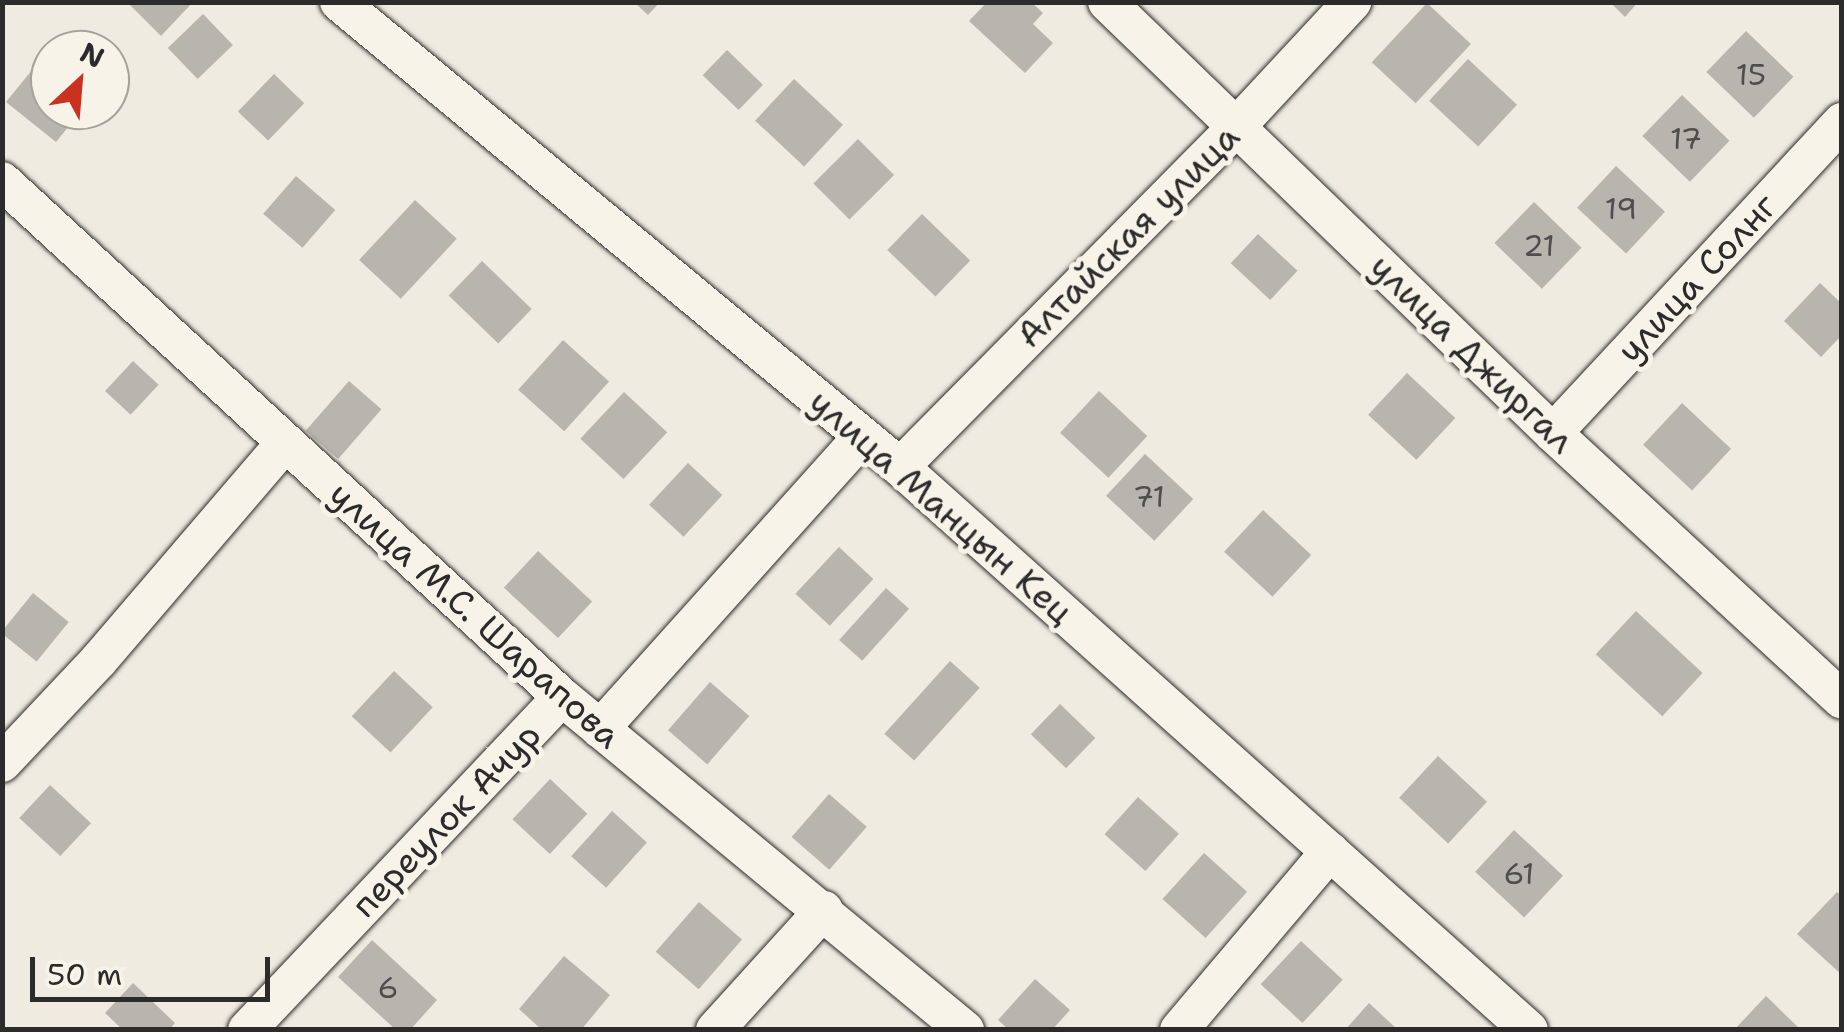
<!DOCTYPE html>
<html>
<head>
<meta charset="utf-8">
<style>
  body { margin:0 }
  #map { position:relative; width:1844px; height:1032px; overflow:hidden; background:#efebe0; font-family:"Shantell Sans",sans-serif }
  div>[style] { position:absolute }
  .building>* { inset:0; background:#b8b5ae; transform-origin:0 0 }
  .roads { filter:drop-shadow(0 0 2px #2b2b2b) drop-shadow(0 0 2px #2b2b2b) }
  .minor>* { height:38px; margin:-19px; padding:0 19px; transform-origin:19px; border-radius:19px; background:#f7f3e8 }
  span { translate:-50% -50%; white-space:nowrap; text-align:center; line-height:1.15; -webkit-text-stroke:10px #f7f3e8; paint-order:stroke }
  .number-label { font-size:30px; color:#4e4e4c }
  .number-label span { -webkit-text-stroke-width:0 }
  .street-label { font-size:35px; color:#2b2b2b }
  .frame { position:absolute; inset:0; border:5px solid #2b2b2b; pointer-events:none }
  .north { position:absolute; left:30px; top:30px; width:100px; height:100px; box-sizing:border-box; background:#f7f3e8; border:2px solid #a5a39c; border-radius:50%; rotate:26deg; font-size:28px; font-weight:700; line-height:40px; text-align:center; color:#2b2b2b }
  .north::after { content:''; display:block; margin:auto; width:35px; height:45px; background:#c8321e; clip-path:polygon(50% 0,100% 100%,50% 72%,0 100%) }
  .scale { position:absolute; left:30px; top:957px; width:240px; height:45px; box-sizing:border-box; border:5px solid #2b2b2b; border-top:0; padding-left:12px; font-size:30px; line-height:35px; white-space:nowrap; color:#2b2b2b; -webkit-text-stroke:8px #f7f3e8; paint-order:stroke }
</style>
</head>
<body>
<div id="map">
  <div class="building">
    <div style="clip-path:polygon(127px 2px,193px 2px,161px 36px)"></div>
    <div style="clip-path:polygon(634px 2px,660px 2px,648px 15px)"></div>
    <div style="clip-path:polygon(987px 2px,1031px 2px,1043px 13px,1033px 24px,1053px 43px,1025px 73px,969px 21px)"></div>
    <div style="clip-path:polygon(1610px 2px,1638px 2px,1625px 17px)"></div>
    <div style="left:1427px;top:3px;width:60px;height:81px;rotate:43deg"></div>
    <div style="left:203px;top:14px;width:43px;height:49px;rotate:46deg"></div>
    <div style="left:1746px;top:31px;width:66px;height:57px;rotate:44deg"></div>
    <div style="clip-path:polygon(50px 48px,50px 110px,82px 110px,56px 142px,6px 102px)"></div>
    <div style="left:727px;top:50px;width:50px;height:35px;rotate:44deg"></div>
    <div style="left:1468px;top:59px;width:67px;height:57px;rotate:43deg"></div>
    <div style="left:274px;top:74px;width:42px;height:52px;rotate:44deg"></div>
    <div style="left:794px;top:79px;width:67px;height:57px;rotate:43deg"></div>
    <div style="left:1682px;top:95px;width:66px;height:57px;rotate:44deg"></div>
    <div style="left:858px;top:139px;width:51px;height:63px;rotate:45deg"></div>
    <div style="left:1616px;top:166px;width:67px;height:57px;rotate:43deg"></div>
    <div style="left:296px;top:176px;width:52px;height:50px;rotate:41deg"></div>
    <div style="left:415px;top:200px;width:57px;height:82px;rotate:43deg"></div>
    <div style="left:1534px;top:202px;width:66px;height:57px;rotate:44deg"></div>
    <div style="left:922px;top:214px;width:67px;height:50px;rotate:44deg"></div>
    <div style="left:1258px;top:234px;width:54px;height:40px;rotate:43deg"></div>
    <div style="left:482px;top:261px;width:69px;height:48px;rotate:44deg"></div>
    <div style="clip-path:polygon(1820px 283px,1842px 304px,1842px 335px,1821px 357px,1784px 321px)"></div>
    <div style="left:563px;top:340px;width:62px;height:67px;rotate:42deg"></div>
    <div style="left:133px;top:361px;width:35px;height:41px;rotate:43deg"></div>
    <div style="left:1407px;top:373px;width:66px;height:57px;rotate:43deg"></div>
    <div style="left:349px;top:381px;width:43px;height:66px;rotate:41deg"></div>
    <div style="left:1099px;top:391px;width:66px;height:57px;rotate:43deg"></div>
    <div style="left:624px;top:392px;width:59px;height:64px;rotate:43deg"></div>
    <div style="left:1682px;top:403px;width:67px;height:57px;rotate:43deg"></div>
    <div style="left:1145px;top:454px;width:66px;height:57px;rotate:43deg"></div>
    <div style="left:688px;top:463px;width:47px;height:57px;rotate:43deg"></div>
    <div style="left:1263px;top:510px;width:66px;height:57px;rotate:43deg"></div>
    <div style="left:839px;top:547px;width:47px;height:64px;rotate:43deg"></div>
    <div style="left:538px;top:551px;width:74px;height:50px;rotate:43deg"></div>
    <div style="left:886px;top:588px;width:31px;height:70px;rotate:42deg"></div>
    <div style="left:33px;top:593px;width:46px;height:51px;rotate:39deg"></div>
    <div style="left:1636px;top:611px;width:91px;height:59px;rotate:43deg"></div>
    <div style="left:950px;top:661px;width:40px;height:98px;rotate:42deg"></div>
    <div style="left:394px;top:671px;width:53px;height:62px;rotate:43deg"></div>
    <div style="left:710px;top:682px;width:52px;height:64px;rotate:41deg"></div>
    <div style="left:1060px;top:704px;width:49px;height:42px;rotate:44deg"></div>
    <div style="left:1438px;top:756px;width:67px;height:57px;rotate:43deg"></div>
    <div style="left:550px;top:779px;width:51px;height:55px;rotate:43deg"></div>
    <div style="left:50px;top:785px;width:56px;height:45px;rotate:43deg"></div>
    <div style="left:829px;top:794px;width:50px;height:57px;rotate:41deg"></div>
    <div style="left:1138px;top:797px;width:55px;height:50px;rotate:42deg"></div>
    <div style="left:612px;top:811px;width:47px;height:61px;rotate:42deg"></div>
    <div style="left:1514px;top:830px;width:67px;height:57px;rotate:43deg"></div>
    <div style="left:1204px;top:853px;width:58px;height:62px;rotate:42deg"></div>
    <div style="clip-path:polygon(1837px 892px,1842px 896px,1842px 975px,1797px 934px)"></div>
    <div style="left:699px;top:902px;width:57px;height:66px;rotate:41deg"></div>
    <div style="clip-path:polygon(372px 940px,437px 1000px,410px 1030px,396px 1030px,338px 977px)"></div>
    <div style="left:1301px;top:941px;width:57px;height:59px;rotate:43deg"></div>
    <div style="clip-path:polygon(564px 956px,610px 995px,581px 1030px,542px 1030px,519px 1009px)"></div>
    <div style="clip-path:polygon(1035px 979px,1070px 1010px,1052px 1030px,1009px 1030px,998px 1020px)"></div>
    <div style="clip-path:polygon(133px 983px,175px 1023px,169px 1030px,123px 1030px,105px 1013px)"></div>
    <div style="clip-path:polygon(1766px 996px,1801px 1030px,1734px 1030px)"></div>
    <div style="clip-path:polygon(1369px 1003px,1398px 1030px,1345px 1030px)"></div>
  </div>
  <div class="roads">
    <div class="minor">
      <div style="left:339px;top:2px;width:729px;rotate:39.65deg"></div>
      <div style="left:900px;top:467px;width:844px;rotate:41.83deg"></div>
      <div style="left:1107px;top:2px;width:620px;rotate:44.02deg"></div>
      <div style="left:1553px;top:433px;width:393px;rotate:42.7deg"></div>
      <div style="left:2px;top:181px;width:761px;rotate:42.66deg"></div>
      <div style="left:562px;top:697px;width:523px;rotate:39.57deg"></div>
      <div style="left:1553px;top:433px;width:425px;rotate:-47.1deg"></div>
      <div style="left:900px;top:467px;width:478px;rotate:-45.3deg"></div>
      <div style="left:1236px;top:127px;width:171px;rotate:-47.1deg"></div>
      <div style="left:600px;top:729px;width:392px;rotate:-48.1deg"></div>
      <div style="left:2px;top:763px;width:141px;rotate:-46.7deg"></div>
      <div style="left:99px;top:660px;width:284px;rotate:-49.4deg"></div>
      <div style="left:247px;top:1030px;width:458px;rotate:-46.6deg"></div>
      <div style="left:715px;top:1030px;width:162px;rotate:-47.8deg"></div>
      <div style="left:1179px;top:1030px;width:234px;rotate:-49.8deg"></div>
    </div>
  </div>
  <div class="number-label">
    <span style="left:1751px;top:75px">15</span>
    <span style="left:1686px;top:139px">17</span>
    <span style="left:1621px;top:209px">19</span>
    <span style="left:1539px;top:246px">21</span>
    <span style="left:1149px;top:497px">71</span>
    <span style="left:1519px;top:874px">61</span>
    <span style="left:388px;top:988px">6</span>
  </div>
  <div class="street-label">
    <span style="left:1128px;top:236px;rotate:-45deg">Алтайская улица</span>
    <span style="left:1697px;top:278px;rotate:-47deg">улица Солнг</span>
    <span style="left:1472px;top:354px;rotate:44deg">улица Джиргал</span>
    <span style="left:941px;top:507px;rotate:41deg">улица Манцын Кец</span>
    <span style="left:475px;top:615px;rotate:42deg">улица М.С. Шарапова</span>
    <span style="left:446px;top:820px;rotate:-46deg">переулок Ачур</span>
  </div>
  <div class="frame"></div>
  <div class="north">N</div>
  <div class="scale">50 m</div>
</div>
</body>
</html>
